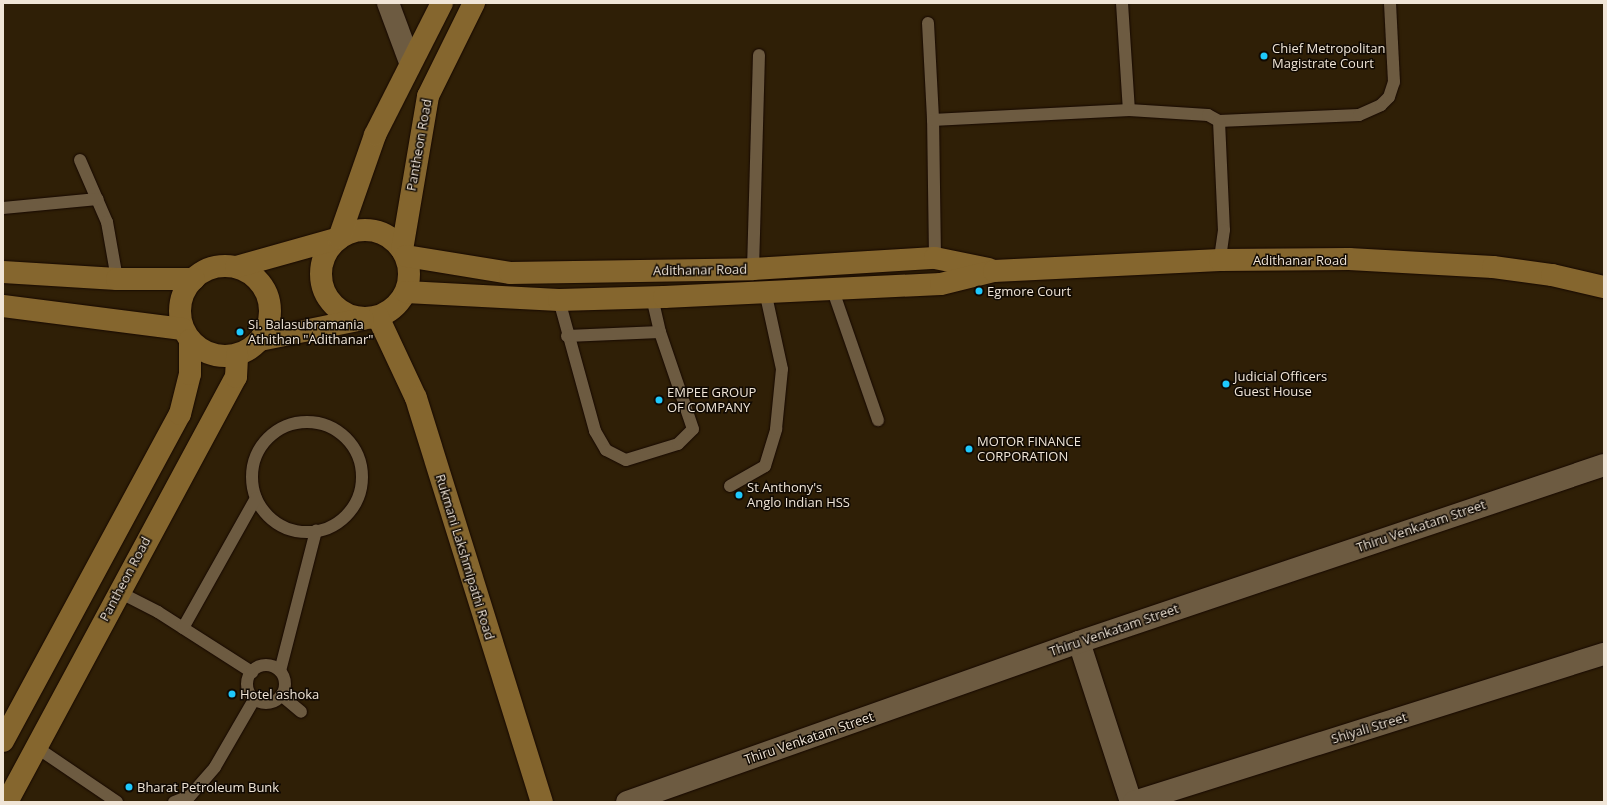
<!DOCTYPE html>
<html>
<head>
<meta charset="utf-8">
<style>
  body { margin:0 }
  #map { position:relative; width:1607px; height:805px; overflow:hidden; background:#2f1f06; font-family:"Open Sans",sans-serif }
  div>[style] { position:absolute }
  .roads { filter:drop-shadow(0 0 1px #160800) drop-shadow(0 0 1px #160800) }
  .lane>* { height:12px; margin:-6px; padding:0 6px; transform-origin:6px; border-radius:6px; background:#6d5b41 }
  .lane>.ring { margin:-6px; padding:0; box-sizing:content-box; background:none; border:12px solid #6d5b41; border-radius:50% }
  .street>* { height:22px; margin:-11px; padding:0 11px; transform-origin:11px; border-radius:11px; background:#6d5b41 }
  .secondary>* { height:22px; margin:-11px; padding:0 11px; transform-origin:11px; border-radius:11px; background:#85662e }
  .secondary>.ring { margin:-11px; padding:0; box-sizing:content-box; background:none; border:22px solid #85662e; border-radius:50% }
  .dots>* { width:11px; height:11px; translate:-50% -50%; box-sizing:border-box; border:2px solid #110a03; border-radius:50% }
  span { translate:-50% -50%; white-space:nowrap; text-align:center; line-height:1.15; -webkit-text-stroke:3px #110a03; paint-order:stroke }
  .poi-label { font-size:13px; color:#f0e5d7 }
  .left { translate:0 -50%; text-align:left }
  .street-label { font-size:13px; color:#f0e5d7 }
  .frame { position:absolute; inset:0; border:4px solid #f0e5d7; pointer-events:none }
</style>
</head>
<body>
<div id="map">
  <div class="roads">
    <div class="lane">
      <div style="left:1122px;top:3px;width:107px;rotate:86.3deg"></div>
      <div style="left:1129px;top:110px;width:79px;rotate:3.6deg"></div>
      <div style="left:1208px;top:115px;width:13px;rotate:29deg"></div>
      <div style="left:1219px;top:121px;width:140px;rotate:-2.5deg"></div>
      <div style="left:1359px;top:115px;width:24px;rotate:-24deg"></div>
      <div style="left:1381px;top:105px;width:11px;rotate:-45deg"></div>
      <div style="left:1389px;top:97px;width:16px;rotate:-72deg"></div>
      <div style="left:1394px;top:82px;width:79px;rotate:-92.9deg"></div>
      <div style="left:928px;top:23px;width:97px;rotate:87deg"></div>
      <div style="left:1219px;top:121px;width:109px;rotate:87.4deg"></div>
      <div style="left:1224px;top:230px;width:30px;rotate:98deg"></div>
      <div style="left:80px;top:160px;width:68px;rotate:66.5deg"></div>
      <div style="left:107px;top:222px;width:58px;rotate:80deg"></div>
      <div style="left:3px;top:208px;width:95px;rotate:-5.4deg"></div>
      <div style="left:935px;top:258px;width:138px;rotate:-90.8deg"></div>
      <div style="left:933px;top:120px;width:196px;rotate:-2.9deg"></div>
      <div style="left:753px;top:269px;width:214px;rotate:-88.4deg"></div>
      <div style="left:832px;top:288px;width:140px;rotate:70.8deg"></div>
      <div style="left:559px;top:300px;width:136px;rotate:74.6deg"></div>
      <div style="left:595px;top:431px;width:22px;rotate:60deg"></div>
      <div style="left:606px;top:450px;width:22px;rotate:27deg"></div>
      <div style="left:626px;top:460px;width:54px;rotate:-17.1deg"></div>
      <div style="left:678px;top:444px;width:21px;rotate:-45deg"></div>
      <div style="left:693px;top:429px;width:102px;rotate:-108.8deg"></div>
      <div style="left:660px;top:332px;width:36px;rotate:-103deg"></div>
      <div style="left:567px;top:336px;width:93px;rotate:-2.5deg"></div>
      <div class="ring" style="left:252px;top:422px;width:98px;height:98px"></div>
      <div style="left:730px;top:486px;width:40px;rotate:-29.7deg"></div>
      <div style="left:765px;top:466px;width:39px;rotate:-73deg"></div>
      <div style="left:776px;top:429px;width:60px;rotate:-84.3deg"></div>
      <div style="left:782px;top:369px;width:80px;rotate:-102.3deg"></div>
      <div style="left:117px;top:591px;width:46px;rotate:27.1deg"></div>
      <div style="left:158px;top:612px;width:112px;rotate:32.6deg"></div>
      <div style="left:183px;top:628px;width:149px;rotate:-60.7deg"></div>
      <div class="ring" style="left:247px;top:665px;width:26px;height:26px"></div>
      <div style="left:280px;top:671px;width:145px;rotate:-75.6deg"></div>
      <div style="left:281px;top:695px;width:26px;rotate:40deg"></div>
      <div style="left:36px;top:747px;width:98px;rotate:34.2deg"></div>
      <div style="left:174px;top:802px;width:17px;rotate:-21deg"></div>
      <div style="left:190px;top:796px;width:38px;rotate:-49deg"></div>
      <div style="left:215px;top:767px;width:80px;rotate:-59.9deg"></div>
    </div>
    <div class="street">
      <div style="left:388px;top:3px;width:63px;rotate:69.6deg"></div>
      <div style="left:1079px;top:642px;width:168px;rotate:72deg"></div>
      <div style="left:627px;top:802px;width:479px;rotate:-19.5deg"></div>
      <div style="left:1079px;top:642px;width:554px;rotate:-18.63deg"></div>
      <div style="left:1134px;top:802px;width:493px;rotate:-17.5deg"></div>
    </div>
    <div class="secondary">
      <div class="ring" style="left:321px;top:230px;width:66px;height:66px"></div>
      <div style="left:402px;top:250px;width:156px;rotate:-80.4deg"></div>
      <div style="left:428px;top:96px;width:104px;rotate:-63.7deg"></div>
      <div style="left:406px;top:256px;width:105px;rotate:9.3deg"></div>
      <div style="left:510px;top:273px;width:243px;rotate:-0.9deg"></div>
      <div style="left:753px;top:269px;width:182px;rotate:-3.5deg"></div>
      <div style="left:935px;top:258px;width:55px;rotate:11.5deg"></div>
      <div class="ring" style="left:180px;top:266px;width:68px;height:68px"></div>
      <div style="left:236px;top:267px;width:107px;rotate:-15.7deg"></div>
      <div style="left:339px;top:238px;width:109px;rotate:-70.7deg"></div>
      <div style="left:375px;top:135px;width:148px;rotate:-63.1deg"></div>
      <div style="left:3px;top:272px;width:114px;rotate:3.5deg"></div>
      <div style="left:117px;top:279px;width:77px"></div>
      <div style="left:406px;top:292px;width:153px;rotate:3deg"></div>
      <div style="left:559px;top:300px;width:105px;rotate:-1.6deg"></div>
      <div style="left:664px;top:297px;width:277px;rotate:-2.7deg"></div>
      <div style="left:941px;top:284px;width:55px;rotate:-13.8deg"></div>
      <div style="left:994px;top:271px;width:226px;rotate:-2.8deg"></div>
      <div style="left:1220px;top:260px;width:129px;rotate:-0.4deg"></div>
      <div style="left:1349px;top:259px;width:144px;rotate:3.2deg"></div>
      <div style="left:1493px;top:267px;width:60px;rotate:7.7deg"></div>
      <div style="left:1552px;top:275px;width:53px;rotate:13deg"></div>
      <div style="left:3px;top:306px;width:181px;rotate:7.3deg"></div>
      <div style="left:378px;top:317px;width:89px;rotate:64.9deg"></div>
      <div style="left:416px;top:398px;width:423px;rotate:72.7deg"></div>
      <div style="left:260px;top:340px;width:105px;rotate:-11.5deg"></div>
      <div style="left:3px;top:741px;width:372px;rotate:-61.6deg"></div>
      <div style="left:180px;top:414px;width:41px;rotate:-76deg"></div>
      <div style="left:190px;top:374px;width:34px;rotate:-90deg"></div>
      <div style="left:7px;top:802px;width:483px;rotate:-61.7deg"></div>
      <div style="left:236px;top:377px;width:22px;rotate:-87deg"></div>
    </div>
  </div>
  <div class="dots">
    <div style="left:1264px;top:56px;background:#1ec9fd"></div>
    <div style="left:979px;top:291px;background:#1ec9fd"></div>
    <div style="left:240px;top:332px;background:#1ec9fd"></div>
    <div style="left:1226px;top:384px;background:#1ec9fd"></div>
    <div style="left:659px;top:400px;background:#1ec9fd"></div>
    <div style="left:969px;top:449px;background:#1ec9fd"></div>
    <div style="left:739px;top:495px;background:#1ec9fd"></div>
    <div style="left:232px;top:694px;background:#1ec9fd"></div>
    <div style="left:129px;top:787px;background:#1ec9fd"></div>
  </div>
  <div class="poi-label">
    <span class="left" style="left:1272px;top:56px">Chief Metropolitan<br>Magistrate Court</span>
    <span class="left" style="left:987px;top:291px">Egmore Court</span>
    <span class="left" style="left:248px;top:332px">Si. Balasubramania<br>Athithan "Adithanar"</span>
    <span class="left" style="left:1234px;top:384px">Judicial Officers<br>Guest House</span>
    <span class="left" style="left:667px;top:400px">EMPEE GROUP<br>OF COMPANY</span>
    <span class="left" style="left:977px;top:449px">MOTOR FINANCE<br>CORPORATION</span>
    <span class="left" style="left:747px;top:495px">St Anthony's<br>Anglo Indian HSS</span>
    <span class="left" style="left:240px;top:694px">Hotel ashoka</span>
    <span class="left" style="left:137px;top:787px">Bharat Petroleum Bunk</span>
  </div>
  <div class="street-label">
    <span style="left:419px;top:145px;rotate:-80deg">Pantheon Road</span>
    <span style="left:1300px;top:260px">Adithanar Road</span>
    <span style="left:700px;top:270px;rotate:-1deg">Adithanar Road</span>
    <span style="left:1421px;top:526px;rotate:-19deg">Thiru Venkatam Street</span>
    <span style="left:465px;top:557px;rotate:73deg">Rukmani Lakshmipathi Road</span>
    <span style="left:125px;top:579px;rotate:-62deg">Pantheon Road</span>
    <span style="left:1114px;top:630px;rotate:-19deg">Thiru Venkatam Street</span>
    <span style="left:1369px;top:728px;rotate:-17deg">Shiyali Street</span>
    <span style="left:809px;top:738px;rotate:-19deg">Thiru Venkatam Street</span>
  </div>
  <div class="frame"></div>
</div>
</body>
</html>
